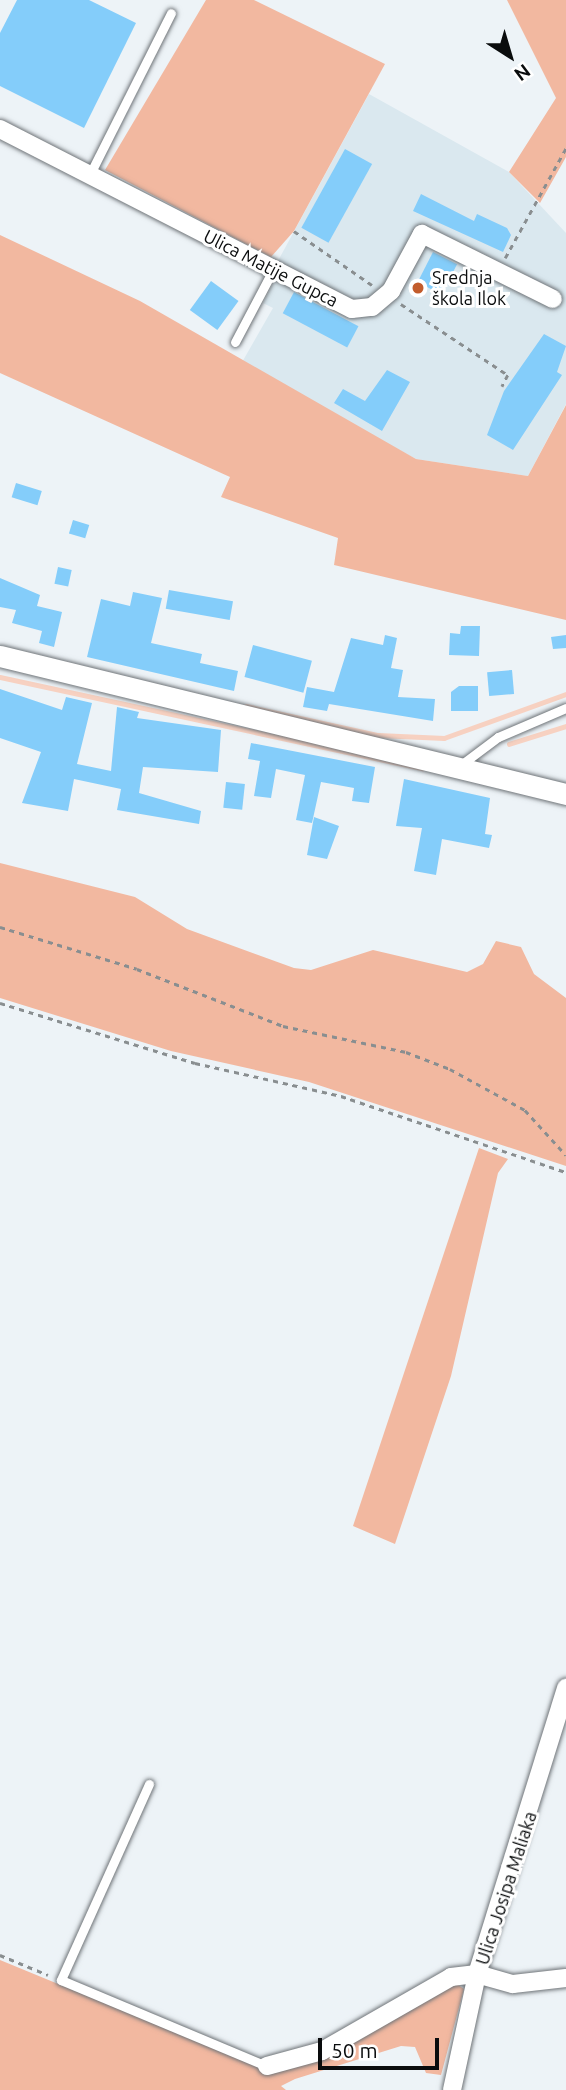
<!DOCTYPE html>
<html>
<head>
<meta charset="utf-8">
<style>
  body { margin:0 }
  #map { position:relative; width:566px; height:2090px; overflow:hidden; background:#edf3f7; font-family:Ubuntu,sans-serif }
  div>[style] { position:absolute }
  .built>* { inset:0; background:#dae8ef }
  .green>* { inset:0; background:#f2b8a0 }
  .stream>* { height:4.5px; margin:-2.25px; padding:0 2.25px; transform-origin:2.25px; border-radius:2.25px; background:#f7d1c1 }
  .building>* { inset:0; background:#84cdfa; transform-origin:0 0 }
  .path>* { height:2.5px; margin-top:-1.25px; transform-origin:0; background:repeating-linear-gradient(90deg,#898e90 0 5px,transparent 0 10px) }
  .roads { filter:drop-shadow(0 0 2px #6f7478) drop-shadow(0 0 2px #6f7478) }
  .service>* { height:9px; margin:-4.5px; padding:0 4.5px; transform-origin:4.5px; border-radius:4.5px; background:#fff }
  .minor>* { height:18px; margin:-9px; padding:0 9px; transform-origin:9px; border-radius:9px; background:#fff }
  .tertiary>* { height:21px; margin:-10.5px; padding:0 10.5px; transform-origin:10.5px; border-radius:10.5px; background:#fff }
  .dots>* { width:19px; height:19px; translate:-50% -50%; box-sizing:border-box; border:4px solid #fff; border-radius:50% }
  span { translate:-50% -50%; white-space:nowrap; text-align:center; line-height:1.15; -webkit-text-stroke:6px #fff; paint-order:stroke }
  .street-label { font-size:18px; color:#0a0c0d }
  .poi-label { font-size:18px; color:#0a0c0d }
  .left { translate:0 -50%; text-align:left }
  .north { position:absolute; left:475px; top:21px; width:70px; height:70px; -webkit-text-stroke:5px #fff; paint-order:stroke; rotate:143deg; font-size:19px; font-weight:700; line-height:28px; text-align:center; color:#0a0c0d }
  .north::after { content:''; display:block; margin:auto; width:24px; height:32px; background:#0a0c0d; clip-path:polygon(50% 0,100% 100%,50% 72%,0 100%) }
  .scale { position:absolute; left:318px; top:2038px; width:121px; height:32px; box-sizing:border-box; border:4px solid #0a0c0d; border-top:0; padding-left:9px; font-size:21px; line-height:24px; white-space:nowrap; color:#0a0c0d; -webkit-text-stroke:5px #fff; paint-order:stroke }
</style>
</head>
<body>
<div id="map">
  <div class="built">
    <div style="clip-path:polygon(369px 94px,509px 172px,566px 233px,566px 404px,528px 476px,416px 459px,241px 364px,273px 308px,263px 303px,278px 273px,273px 270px)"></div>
  </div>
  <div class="green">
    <div style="clip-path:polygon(206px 0,254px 0,385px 64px,294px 231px,271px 257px,105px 170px)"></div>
    <div style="clip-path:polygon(507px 0,566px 0,566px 157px,540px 203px,509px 172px,556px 98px)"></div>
    <div style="clip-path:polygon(0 235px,140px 301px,416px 459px,528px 476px,566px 405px,566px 620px,334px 565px,338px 538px,221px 497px,230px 477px,0 373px)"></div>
    <div style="clip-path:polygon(0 863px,135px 897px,187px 929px,294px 968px,311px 970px,373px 950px,467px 972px,483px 964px,496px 941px,521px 947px,534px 974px,566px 998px,566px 1166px,309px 1082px,171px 1051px,0 998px)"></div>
    <div style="clip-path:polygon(479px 1148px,508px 1159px,498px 1173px,451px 1376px,395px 1544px,353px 1526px)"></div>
    <div style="clip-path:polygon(0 1960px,262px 2068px,295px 2067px,454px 1982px,464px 1989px,441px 2075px,426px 2073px,415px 2047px,401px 2046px,295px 2079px,281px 2086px,286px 2090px,0 2090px)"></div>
  </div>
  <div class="stream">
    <div style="left:0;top:677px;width:432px;rotate:12.2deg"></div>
    <div style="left:246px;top:706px;width:135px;rotate:12.4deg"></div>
    <div style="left:378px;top:735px;width:66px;rotate:2.6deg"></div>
    <div style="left:444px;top:738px;width:130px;rotate:-19.8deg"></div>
    <div style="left:509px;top:744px;width:60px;rotate:-17.5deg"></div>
  </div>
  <div class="building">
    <div style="clip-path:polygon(17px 0,89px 0,136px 23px,84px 128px,0 86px,0 33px)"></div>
    <div style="left:345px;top:149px;width:31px;height:90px;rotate:29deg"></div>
    <div style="clip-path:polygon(421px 194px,474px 221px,477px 214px,507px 228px,511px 235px,503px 252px,413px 211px)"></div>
    <div style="left:433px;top:252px;width:27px;height:34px;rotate:27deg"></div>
    <div style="left:211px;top:281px;width:34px;height:36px;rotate:36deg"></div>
    <div style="left:294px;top:292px;width:73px;height:24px;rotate:28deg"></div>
    <div style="clip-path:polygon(544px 334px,566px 346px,557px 372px,562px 375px,513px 450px,487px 435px,504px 391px)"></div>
    <div style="clip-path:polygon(387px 370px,410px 382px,382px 431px,334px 403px,343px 389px,365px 401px)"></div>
    <div style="left:16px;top:483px;width:27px;height:15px;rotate:17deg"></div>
    <div style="left:73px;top:520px;width:17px;height:14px;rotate:17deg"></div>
    <div style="left:58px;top:567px;width:14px;height:17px;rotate:12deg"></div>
    <div style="clip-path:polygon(0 578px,40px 595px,37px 606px,62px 612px,54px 647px,39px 643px,42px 631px,12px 623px,16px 610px,0 607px)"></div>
    <div style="left:169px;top:590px;width:65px;height:19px;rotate:10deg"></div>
    <div style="clip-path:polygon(133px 592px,162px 598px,151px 643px,202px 654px,200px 663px,238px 671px,234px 691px,87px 657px,101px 599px,130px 606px)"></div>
    <div style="clip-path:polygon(461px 626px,480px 626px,479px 656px,449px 655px,450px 633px,460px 634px)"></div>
    <div style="clip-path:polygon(385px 635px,397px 638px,391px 668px,403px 670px,398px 697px,435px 699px,433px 721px,329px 704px,327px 711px,303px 707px,307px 687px,334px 692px,351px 638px,383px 645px)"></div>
    <div style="clip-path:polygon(566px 635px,566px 648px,553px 649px,551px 637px)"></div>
    <div style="left:253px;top:645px;width:61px;height:33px;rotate:15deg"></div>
    <div style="left:512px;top:670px;width:24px;height:25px;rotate:85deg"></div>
    <div style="clip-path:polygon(459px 686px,478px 686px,478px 711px,451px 711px,451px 692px)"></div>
    <div style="clip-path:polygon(0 689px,62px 710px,66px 697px,92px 703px,77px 764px,111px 771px,117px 707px,139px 712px,137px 718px,221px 730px,218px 772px,143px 767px,139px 793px,201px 811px,199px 824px,117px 810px,121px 789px,74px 779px,68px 811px,22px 803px,41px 752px,0 738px)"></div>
    <div style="clip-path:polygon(251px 743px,375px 767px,369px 803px,352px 801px,354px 788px,321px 782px,312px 823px,296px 820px,305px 775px,276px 769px,271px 798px,254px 796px,260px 761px,248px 759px)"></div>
    <div style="clip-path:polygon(404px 779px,490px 798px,485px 834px,492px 835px,489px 848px,442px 839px,436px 875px,414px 871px,422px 828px,396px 826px)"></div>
    <div style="left:226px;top:782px;width:19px;height:26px;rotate:6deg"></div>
    <div style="clip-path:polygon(314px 817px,339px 826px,327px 859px,307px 855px)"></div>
  </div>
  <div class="path">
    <div style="left:294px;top:231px;width:95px;rotate:34.7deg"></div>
    <div style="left:505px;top:258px;width:126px;rotate:-61deg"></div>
    <div style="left:401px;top:304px;width:128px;rotate:33.6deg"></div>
    <div style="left:508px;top:375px;width:13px;rotate:117deg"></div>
    <div style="left:0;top:927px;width:143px;rotate:17deg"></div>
    <div style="left:137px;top:969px;width:157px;rotate:21.3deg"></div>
    <div style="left:283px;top:1026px;width:126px;rotate:11.9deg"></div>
    <div style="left:406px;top:1052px;width:47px;rotate:21.1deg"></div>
    <div style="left:450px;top:1069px;width:85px;rotate:28.7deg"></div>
    <div style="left:525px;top:1110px;width:61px;rotate:47.7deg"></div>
    <div style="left:0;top:1003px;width:204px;rotate:17.1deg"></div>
    <div style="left:195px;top:1063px;width:150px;rotate:12.7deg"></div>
    <div style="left:341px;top:1096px;width:237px;rotate:18.7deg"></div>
    <div style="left:0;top:1955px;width:52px;rotate:22.6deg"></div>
  </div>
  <div class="roads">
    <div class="service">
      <div style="left:90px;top:174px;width:180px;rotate:-63.3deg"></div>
      <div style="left:235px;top:342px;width:81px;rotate:-62.2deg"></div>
      <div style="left:458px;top:767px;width:50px;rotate:-36.9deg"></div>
      <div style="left:498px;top:737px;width:74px;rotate:-23.1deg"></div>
      <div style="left:149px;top:1784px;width:215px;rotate:114.2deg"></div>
      <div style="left:61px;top:1980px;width:223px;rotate:22.7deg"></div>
    </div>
    <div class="minor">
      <div style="left:0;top:129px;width:395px;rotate:27.1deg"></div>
      <div style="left:352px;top:309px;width:20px;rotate:-6deg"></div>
      <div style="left:372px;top:307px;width:25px;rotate:-40deg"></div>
      <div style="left:391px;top:291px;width:65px;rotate:-61.5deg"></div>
      <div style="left:422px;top:234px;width:146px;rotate:26.4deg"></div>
      <div style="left:267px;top:2066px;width:57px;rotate:-15.3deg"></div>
      <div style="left:322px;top:2051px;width:149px;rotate:-29.8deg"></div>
      <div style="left:451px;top:1977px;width:26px;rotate:-7deg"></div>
      <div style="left:477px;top:1974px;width:37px;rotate:16deg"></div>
      <div style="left:513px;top:1984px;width:53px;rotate:-6.5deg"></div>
      <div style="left:452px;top:2090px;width:119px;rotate:-77.8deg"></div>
      <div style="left:477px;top:1974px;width:300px;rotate:-72.7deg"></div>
    </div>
    <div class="tertiary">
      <div style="left:0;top:656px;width:583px;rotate:13.7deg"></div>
    </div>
  </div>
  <div class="dots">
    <div style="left:418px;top:288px;background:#c25c2c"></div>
  </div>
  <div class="street-label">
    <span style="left:271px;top:268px;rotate:27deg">Ulica Matije Gupca</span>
    <span style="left:506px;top:1888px;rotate:-72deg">Ulica Josipa Maliaka</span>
  </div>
  <div class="poi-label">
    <span class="left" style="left:432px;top:288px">Srednja<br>škola Ilok</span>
  </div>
  <div class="north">N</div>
  <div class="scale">50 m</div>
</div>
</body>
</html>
